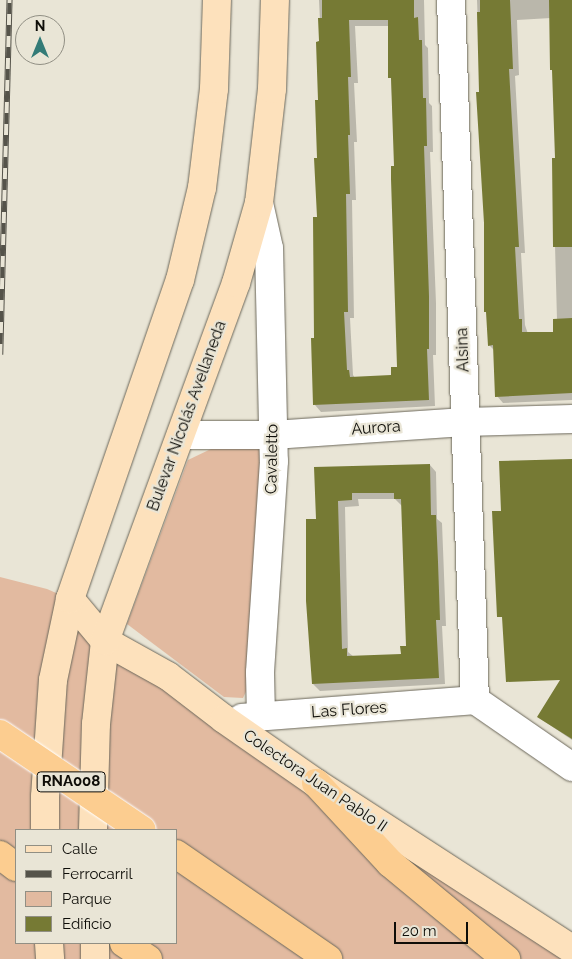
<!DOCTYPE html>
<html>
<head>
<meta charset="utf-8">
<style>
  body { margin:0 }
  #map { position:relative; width:572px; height:959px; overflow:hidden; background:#e9e5d6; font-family:Raleway,sans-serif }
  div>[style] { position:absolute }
  .green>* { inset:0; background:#e2baa0 }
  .shadow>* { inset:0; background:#0003 }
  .building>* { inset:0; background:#767a34 }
  .roads { filter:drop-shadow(0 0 1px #6c685b) drop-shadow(0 0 1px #6c685b) }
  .minor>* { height:28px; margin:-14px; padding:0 14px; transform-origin:14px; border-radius:14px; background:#fff }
  .major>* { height:28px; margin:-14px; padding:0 14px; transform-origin:14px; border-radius:14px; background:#fde1bc }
  .highway>* { height:28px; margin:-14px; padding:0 14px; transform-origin:14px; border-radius:14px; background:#fccd90 }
  .rail>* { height:5.5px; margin-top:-2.75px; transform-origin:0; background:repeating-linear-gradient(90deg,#e9e5d6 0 11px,#55534a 0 22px); box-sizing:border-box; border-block:1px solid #55534a }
  .bridges { filter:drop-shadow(0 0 1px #fff) drop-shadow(0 0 1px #fff) }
  .highway-bridge>* { height:28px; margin:-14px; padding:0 14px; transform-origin:14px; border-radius:14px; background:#fccd90 }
  span { translate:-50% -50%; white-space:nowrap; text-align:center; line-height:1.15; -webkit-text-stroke:4.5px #e9e5d6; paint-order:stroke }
  .shield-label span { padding:1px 4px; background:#e9e5d6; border:1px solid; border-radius:4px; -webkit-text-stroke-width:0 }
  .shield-label { font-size:15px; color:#0e0d08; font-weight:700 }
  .street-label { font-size:16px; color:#0e0d08 }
  .legend { position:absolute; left:15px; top:829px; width:162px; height:115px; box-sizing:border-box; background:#e9e5d6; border:1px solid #918f84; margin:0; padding:6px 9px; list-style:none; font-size:15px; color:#0e0d08 }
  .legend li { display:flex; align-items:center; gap:10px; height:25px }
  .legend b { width:25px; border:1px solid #918f84 }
  .north { position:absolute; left:15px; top:15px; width:50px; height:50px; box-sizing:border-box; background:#e9e5d6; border:1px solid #918f84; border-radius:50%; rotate:0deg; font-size:14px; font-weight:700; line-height:20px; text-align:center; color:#0e0d08 }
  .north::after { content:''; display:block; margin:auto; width:18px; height:22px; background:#337b77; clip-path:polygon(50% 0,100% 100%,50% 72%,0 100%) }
  .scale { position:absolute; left:394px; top:922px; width:74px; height:22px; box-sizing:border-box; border:2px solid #0e0d08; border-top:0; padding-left:6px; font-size:15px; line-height:18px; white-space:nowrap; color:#0e0d08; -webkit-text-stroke:4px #e9e5d6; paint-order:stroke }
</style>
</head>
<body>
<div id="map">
  <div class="green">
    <div style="clip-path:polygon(264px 447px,250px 683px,243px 698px,224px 697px,127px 624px,188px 460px,213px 448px)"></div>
    <div style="clip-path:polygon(evenodd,0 577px,47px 589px,70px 599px,572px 959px,0 959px,0 577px,16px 830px,176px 830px,176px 943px,16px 943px,16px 830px)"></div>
  </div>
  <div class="shadow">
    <div style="clip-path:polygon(evenodd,319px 0,424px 0,425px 45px,428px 48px,429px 103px,432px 106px,433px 152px,430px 152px,436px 303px,436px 355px,433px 355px,435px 406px,321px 412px,315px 405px,321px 43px,319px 0,355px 26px,389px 26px,395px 167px,398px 368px,392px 376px,355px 378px,353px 375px,350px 318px,354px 318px,352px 200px,356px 200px,354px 142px,357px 142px,354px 83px,358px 83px,355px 26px)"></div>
    <div style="clip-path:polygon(evenodd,477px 0,572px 0,572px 400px,503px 403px,497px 396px,495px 351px,489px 345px,488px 314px,485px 311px,485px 223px,477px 0,551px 18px,556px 159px,553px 171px,557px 320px,555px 333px,528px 334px,525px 325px,521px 253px,525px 253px,515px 76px,519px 75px,517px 20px,551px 18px)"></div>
    <div style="clip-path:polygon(evenodd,430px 465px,436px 472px,437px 519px,442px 523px,446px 626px,442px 626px,445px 684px,320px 691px,313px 684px,317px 520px,315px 469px,430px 465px,358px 499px,395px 499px,402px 506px,407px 647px,402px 655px,354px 657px,348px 652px,345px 507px,359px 506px,358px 499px)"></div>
    <div style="clip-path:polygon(572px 701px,572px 740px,538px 717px)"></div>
  </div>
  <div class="building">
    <div style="clip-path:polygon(evenodd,322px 0,414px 0,414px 18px,418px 17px,419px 40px,422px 40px,423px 98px,426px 98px,427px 146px,424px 146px,429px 296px,429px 349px,427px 349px,429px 400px,313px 405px,311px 338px,314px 338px,313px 217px,317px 217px,314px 158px,317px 158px,315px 100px,318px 100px,316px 42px,319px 41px,318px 18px,322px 18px,322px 0,349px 20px,388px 20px,388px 78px,391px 78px,394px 166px,391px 166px,391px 179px,397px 367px,391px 367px,391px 375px,350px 377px,349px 370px,347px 370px,344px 312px,348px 312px,346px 194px,350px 194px,348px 135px,350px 135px,348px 77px,351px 77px,349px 20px)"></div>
    <div style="clip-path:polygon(480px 0,510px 0,513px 69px,509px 69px,519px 247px,515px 247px,519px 319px,522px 319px,522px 332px,553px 332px,553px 319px,572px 318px,572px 393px,495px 397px,493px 345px,488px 346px,486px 312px,484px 312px,484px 223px,476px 92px,479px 92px,477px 12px,480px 12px)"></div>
    <div style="clip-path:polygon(549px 0,572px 0,572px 247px,553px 247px,552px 158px,555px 158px,552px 70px,550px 70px)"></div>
    <div style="clip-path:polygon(572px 459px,572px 739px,537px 717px,560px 680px,506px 682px,502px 617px,497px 617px,492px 511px,501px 511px,499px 461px)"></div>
    <div style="clip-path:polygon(evenodd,430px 464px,431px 515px,436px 515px,438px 562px,440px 620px,436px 620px,439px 678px,312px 684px,306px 601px,306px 519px,316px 519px,314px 467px,430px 464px,352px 493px,394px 493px,394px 499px,401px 499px,406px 646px,400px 646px,401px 654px,347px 656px,347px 648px,342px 649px,338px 501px,352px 500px,352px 493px)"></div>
  </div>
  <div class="roads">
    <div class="minor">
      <div style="left:451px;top:0;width:700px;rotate:88.04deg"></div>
      <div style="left:259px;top:203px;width:46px;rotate:77.5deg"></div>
      <div style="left:269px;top:248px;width:213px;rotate:88.7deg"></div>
      <div style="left:274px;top:461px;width:212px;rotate:93.8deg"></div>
      <div style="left:260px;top:673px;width:43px;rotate:88.7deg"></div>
      <div style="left:181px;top:435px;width:92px"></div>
      <div style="left:273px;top:435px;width:192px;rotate:-3.9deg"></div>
      <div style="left:465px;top:422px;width:107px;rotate:-1.6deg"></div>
      <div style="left:475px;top:700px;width:118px;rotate:34.6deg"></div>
      <div style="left:242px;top:718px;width:234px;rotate:-4.4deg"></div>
    </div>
    <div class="major">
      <div style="left:70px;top:599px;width:55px;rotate:50.2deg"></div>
      <div style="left:105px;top:641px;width:72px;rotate:29.1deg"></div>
      <div style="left:168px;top:676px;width:71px;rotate:37.5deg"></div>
      <div style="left:224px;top:719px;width:112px;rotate:34.8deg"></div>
      <div style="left:316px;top:783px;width:305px;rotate:33deg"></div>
      <div style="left:45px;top:830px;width:33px;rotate:-90deg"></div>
      <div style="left:45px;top:797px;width:117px;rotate:-86.1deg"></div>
      <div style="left:53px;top:680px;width:83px;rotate:-78.1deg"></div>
      <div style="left:70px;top:599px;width:337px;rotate:-71deg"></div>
      <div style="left:180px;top:280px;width:95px;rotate:-76.6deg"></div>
      <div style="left:202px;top:188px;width:100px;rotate:-83.1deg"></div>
      <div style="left:214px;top:89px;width:89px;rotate:-88.1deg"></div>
      <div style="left:93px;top:830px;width:106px;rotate:-88.4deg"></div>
      <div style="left:96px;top:724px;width:83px;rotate:-83.8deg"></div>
      <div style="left:105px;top:641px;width:381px;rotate:-69.9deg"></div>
      <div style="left:236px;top:283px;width:83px;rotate:-74deg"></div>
      <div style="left:259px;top:203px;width:115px;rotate:-83.5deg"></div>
      <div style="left:272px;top:89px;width:89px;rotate:-88.1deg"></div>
      <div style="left:49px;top:943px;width:16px;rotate:86deg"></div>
      <div style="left:95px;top:943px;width:16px;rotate:90deg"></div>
    </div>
    <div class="highway">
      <div style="left:316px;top:783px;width:109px;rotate:47.2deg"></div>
      <div style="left:390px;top:863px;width:151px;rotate:39.6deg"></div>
      <div style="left:176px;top:854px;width:185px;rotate:34.6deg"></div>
      <div style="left:0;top:855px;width:20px;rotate:37deg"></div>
      <div style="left:124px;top:943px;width:29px;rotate:34deg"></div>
    </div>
  </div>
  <div class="rail">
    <div style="left:0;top:355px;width:355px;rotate:-88.5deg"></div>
  </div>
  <div class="bridges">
    <div class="highway-bridge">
      <div style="left:0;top:734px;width:171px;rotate:34.1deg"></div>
    </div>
  </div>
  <div class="shield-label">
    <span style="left:71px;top:782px">RNA008</span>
  </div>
  <div class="street-label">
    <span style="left:463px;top:350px;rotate:-92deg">Alsina</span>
    <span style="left:187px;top:416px;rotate:-70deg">Bulevar Nicolás Avellaneda</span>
    <span style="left:376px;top:428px;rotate:-4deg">Aurora</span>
    <span style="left:272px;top:459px;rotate:-89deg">Cavaletto</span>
    <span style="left:349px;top:710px;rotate:-4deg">Las Flores</span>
    <span style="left:315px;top:781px;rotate:34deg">Colectora Juan Pablo II</span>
  </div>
  <ul class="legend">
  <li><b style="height:6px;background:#fde1bc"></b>Calle</li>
  <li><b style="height:6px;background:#55534a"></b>Ferrocarril</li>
  <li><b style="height:14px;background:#e2baa0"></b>Parque</li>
  <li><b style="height:14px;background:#767a34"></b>Edificio</li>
  </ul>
  <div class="north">N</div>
  <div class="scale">20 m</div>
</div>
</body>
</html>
